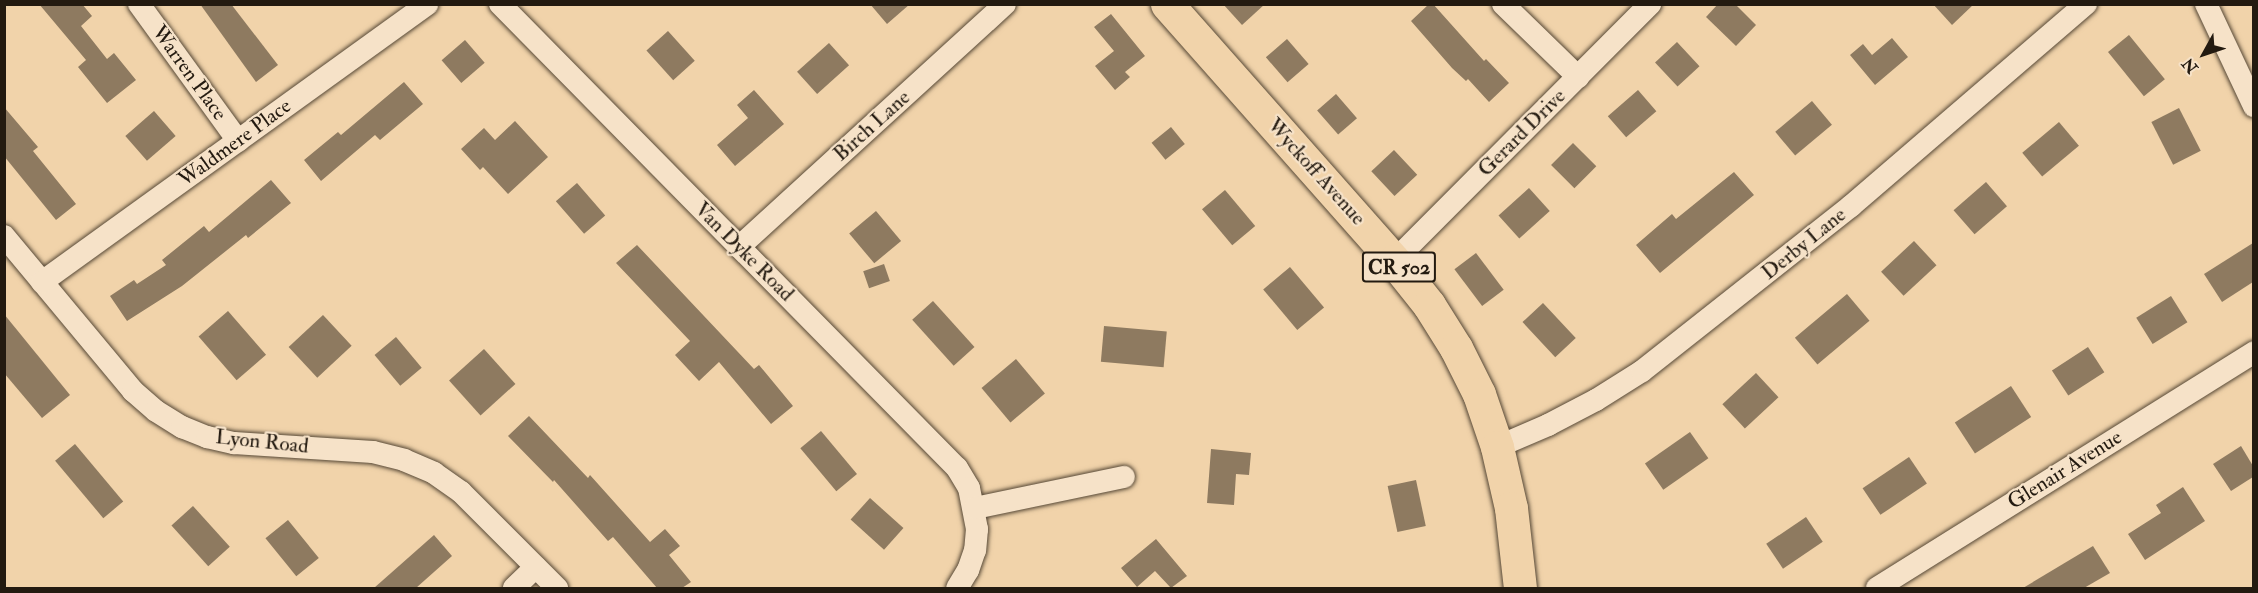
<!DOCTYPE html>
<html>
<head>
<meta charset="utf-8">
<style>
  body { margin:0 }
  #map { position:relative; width:2258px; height:593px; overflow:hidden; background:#f1d3aa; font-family:"IM FELL Double Pica",serif }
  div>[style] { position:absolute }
  .building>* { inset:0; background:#8e7a60; transform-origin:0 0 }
  .roads { filter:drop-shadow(0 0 2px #564836) drop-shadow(0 0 2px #564836) }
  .street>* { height:22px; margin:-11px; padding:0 11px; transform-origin:11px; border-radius:11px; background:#f6e2c8 }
  .primary>* { height:33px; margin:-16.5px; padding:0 16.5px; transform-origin:16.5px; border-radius:16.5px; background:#f1d3aa }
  span { translate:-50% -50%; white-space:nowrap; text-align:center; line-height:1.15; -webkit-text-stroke:4.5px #f6e2c8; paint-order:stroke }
  .shield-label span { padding:2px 4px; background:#f6e2c8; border:2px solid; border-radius:4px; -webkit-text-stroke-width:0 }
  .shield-label { font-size:20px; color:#231a10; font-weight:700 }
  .street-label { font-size:21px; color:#231a10 }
  .frame { position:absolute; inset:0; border:6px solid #231a10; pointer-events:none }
  .north { position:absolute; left:2174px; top:24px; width:60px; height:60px; -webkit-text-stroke:4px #f6e2c8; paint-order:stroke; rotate:230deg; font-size:16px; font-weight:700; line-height:24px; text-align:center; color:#231a10 }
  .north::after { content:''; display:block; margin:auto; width:21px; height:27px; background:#231a10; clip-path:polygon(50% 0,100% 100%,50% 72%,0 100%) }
</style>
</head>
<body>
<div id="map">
  <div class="building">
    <div style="clip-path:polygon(39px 4px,82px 4px,92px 16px,81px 26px,107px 59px,114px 53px,136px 80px,107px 103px,78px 67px,86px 60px)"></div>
    <div style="clip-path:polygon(200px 4px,231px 4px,278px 65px,256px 82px)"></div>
    <div style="clip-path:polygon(870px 4px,910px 4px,887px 24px)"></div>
    <div style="clip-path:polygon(1223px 4px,1265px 4px,1242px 25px)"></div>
    <div style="clip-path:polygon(1429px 4px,1433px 4px,1484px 61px,1486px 59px,1509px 83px,1489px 102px,1468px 79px,1466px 81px,1452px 68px,1411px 21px)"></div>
    <div style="clip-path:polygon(1718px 4px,1735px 4px,1756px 25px,1736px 46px,1706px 17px)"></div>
    <div style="clip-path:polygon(1933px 4px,1974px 4px,1952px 25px)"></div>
    <div style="clip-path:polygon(1111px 14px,1145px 56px,1125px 72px,1130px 77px,1115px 90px,1095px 66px,1114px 51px,1094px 27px)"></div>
    <div style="left:668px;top:31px;width:40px;height:29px;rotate:48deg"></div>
    <div style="left:2129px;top:35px;width:57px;height:27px;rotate:51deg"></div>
    <div style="clip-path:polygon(1892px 38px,1908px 57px,1875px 85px,1850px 55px,1863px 44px,1872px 55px)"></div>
    <div style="left:1287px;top:39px;width:33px;height:28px;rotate:49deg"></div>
    <div style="left:465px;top:40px;width:30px;height:31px;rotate:49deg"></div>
    <div style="left:1677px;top:42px;width:33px;height:30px;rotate:47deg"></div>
    <div style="left:829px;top:43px;width:30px;height:43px;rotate:48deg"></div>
    <div style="clip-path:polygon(404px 82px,423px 104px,380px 140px,375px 135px,321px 181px,304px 160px,338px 132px,341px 135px)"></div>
    <div style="clip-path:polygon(754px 90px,784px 124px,735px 166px,717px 145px,748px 118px,737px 105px)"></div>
    <div style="left:1638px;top:90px;width:28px;height:40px;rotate:49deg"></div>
    <div style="left:1336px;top:94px;width:32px;height:25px;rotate:49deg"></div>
    <div style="left:1812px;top:101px;width:31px;height:48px;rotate:50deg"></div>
    <div style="clip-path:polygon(4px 107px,38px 147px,33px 151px,76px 204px,56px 220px,4px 156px)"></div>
    <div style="left:2179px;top:108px;width:48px;height:31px;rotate:63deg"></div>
    <div style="left:154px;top:111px;width:33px;height:38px;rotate:49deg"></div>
    <div style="clip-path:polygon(515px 121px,548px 157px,508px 194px,483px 167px,480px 170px,461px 149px,484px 128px,495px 140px)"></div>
    <div style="left:2059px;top:122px;width:31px;height:48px;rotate:50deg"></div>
    <div style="left:1171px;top:127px;width:22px;height:25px;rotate:51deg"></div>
    <div style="left:1573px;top:143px;width:33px;height:31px;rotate:45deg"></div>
    <div style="left:1394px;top:150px;width:34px;height:31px;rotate:47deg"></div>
    <div style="clip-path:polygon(1734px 172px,1754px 195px,1660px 273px,1636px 245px,1672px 214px,1676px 219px)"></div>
    <div style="clip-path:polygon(271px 180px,291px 203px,248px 238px,246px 235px,182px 286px,127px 321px,110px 296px,134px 280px,137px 284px,166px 265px,162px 260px,204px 226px,209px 232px)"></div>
    <div style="left:1986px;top:182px;width:32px;height:43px;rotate:49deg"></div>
    <div style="left:577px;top:183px;width:43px;height:28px;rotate:49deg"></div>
    <div style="left:1529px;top:188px;width:31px;height:41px;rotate:48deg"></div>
    <div style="left:1225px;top:190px;width:47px;height:30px;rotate:50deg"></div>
    <div style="left:876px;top:211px;width:39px;height:35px;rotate:50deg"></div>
    <div style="left:1914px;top:241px;width:33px;height:45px;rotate:47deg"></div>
    <div style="clip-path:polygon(2253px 243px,2253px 282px,2222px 302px,2204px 274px)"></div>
    <div style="clip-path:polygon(637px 245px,754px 369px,759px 365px,793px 406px,771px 424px,719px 362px,699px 381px,675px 355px,690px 341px,616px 263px)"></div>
    <div style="left:1476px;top:253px;width:46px;height:27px;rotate:53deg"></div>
    <div style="left:884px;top:264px;width:18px;height:22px;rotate:71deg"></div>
    <div style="left:1290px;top:267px;width:53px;height:35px;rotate:50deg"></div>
    <div style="left:1847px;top:294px;width:35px;height:68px;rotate:50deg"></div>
    <div style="left:2171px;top:296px;width:31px;height:41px;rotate:58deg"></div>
    <div style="left:933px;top:301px;width:62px;height:28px;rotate:48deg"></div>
    <div style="left:1543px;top:303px;width:48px;height:28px;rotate:47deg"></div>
    <div style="left:228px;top:311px;width:58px;height:39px;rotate:49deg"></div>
    <div style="clip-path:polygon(4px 314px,70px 395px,42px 418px,4px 373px)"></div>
    <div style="left:323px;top:315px;width:42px;height:47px;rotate:47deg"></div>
    <div style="left:1104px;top:326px;width:63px;height:36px;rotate:5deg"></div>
    <div style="left:396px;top:337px;width:40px;height:28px;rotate:50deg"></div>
    <div style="left:2088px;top:347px;width:30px;height:43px;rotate:57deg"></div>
    <div style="left:484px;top:349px;width:47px;height:47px;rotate:48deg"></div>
    <div style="left:1016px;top:359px;width:45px;height:45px;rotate:50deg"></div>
    <div style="left:1756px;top:373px;width:33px;height:46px;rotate:47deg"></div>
    <div style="left:2011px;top:386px;width:37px;height:67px;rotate:57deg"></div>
    <div style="clip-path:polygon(529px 416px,588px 478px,590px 475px,650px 542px,665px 529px,680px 546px,669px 555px,691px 582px,682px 588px,657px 588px,613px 537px,608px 541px,554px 480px,553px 482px,508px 436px)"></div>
    <div style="left:821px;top:431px;width:56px;height:27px;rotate:50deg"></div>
    <div style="left:1690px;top:432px;width:32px;height:55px;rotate:55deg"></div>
    <div style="left:75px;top:444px;width:75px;height:26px;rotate:50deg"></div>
    <div style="clip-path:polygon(2241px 446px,2253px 466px,2253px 477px,2231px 491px,2213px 464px)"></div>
    <div style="clip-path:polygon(1211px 449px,1251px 453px,1249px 475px,1236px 474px,1234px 505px,1207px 503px)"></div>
    <div style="left:1909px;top:457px;width:32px;height:56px;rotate:56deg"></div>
    <div style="left:1416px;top:480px;width:47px;height:29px;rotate:78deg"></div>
    <div style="clip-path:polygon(2183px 487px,2205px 521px,2145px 560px,2128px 534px,2161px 513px,2156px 505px)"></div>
    <div style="left:870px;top:498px;width:45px;height:29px;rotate:42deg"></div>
    <div style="left:193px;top:506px;width:55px;height:29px;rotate:48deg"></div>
    <div style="left:1806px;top:517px;width:30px;height:48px;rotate:56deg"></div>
    <div style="left:288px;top:520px;width:49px;height:29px;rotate:51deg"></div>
    <div style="clip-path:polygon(434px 535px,452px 556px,416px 588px,374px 588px)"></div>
    <div style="clip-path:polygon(1156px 539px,1187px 576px,1171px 588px,1155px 571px,1137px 587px,1121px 568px)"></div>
    <div style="clip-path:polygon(2093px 546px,2110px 573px,2084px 588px,2023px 588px)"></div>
  </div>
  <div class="roads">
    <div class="street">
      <div style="left:139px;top:4px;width:169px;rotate:54.1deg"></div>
      <div style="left:500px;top:4px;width:651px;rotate:45.44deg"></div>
      <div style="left:957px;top:468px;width:23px;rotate:59deg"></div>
      <div style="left:969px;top:488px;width:42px;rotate:79deg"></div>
      <div style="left:977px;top:529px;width:21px;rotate:95deg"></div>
      <div style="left:975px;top:550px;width:21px;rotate:109deg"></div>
      <div style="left:968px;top:570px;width:21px;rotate:121deg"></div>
      <div style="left:1503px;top:4px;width:105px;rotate:44.2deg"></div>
      <div style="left:2206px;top:4px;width:113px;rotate:64.8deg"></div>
      <div style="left:4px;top:236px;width:202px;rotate:50.2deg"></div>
      <div style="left:133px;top:391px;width:30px;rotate:41deg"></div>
      <div style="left:156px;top:411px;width:31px;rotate:32deg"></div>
      <div style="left:182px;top:427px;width:27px;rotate:22deg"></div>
      <div style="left:207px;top:437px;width:28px;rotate:13deg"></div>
      <div style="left:234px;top:443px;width:139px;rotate:3.7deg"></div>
      <div style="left:373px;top:452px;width:32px;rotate:14deg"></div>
      <div style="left:404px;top:460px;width:33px;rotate:23deg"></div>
      <div style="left:434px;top:473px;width:33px;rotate:35deg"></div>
      <div style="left:461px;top:492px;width:136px;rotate:45deg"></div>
      <div style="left:739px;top:247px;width:360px;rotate:-42.4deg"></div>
      <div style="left:1394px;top:261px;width:363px;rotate:-45.1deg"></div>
      <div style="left:42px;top:282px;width:475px;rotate:-35.8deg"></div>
      <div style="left:1497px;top:447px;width:56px;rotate:-23.3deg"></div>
      <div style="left:1548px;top:425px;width:54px;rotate:-27.5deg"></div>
      <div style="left:1596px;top:400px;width:54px;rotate:-32.2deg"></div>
      <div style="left:1642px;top:371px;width:266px;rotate:-38.3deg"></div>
      <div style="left:1851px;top:206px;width:310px;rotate:-40.7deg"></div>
      <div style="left:975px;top:508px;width:152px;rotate:-11.8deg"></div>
      <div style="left:514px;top:588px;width:30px;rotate:-44deg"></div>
      <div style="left:1877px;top:588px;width:445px;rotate:-32deg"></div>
    </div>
    <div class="primary">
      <div style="left:1167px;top:4px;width:343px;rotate:48.5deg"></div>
      <div style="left:1394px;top:261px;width:56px;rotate:51.5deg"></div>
      <div style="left:1429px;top:305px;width:51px;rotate:57.9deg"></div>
      <div style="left:1456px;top:348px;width:51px;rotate:63.4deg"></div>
      <div style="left:1479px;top:394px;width:56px;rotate:71.2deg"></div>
      <div style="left:1497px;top:447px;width:63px;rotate:77.1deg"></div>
      <div style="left:1511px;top:508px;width:81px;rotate:83.6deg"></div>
    </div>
  </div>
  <div class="shield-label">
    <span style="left:1399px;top:267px">CR 502</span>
  </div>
  <div class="street-label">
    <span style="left:189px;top:73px;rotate:54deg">Warren Place</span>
    <span style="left:872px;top:126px;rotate:-42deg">Birch Lane</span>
    <span style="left:1522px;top:133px;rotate:-45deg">Gerard Drive</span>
    <span style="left:235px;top:143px;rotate:-36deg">Waldmere Place</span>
    <span style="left:1316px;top:172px;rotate:48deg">Wyckoff Avenue</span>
    <span style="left:1804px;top:244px;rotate:-39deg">Derby Lane</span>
    <span style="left:744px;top:252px;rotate:45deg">Van Dyke Road</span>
    <span style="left:262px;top:442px;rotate:6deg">Lyon Road</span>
    <span style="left:2065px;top:470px;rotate:-32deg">Glenair Avenue</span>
  </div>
  <div class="frame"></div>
  <div class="north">N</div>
</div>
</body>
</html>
